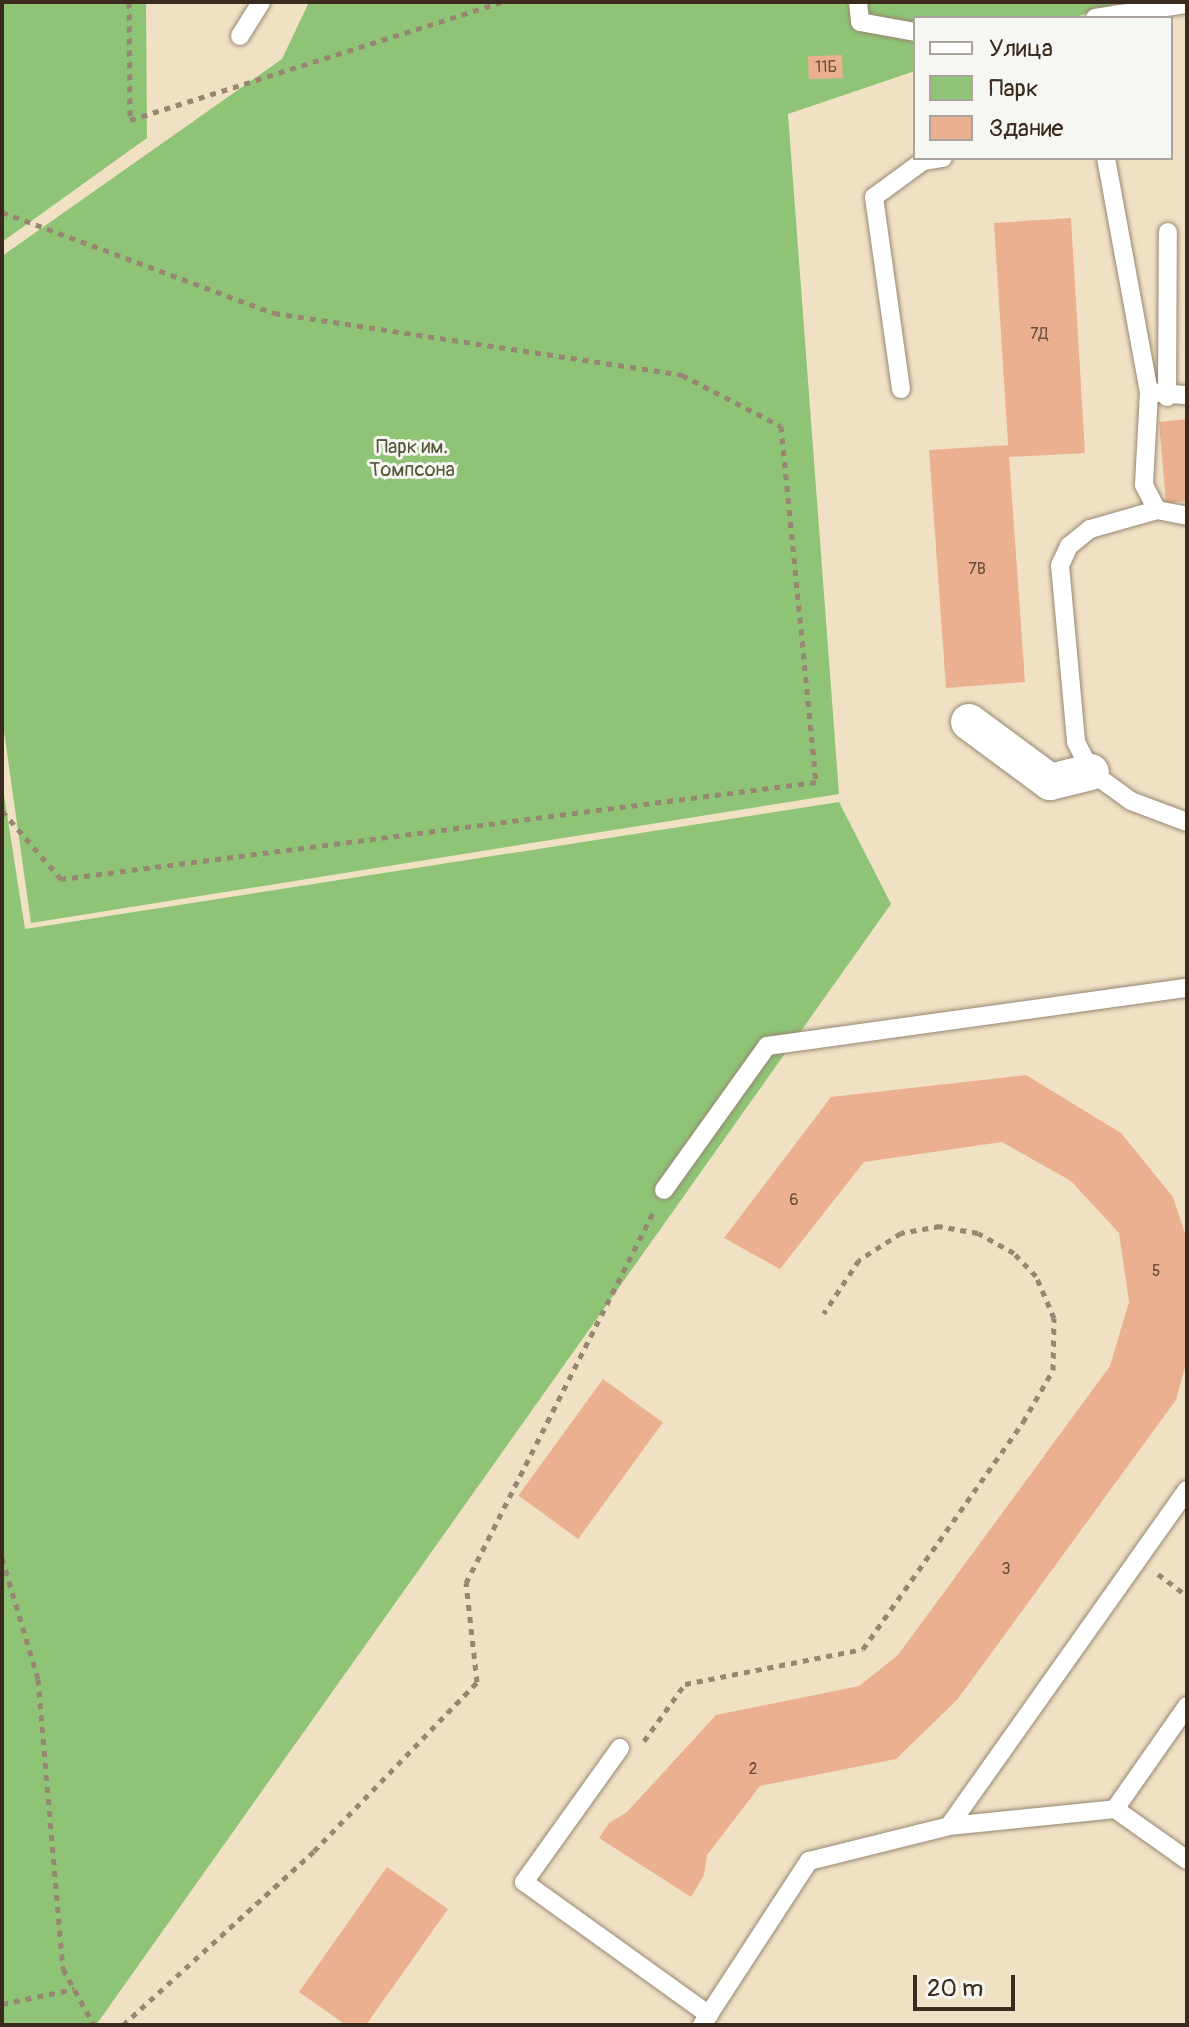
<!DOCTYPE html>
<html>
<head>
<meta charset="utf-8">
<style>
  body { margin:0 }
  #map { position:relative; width:1189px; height:2027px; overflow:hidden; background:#f0e1c5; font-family:Pangolin,sans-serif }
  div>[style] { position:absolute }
  .green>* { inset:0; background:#8fc476 }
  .building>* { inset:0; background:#ebb08f; transform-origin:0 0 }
  .path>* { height:5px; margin-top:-2.5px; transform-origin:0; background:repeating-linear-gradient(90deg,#968672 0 6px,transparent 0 12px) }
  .roads { filter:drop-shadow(0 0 2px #968672) drop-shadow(0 0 2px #968672) }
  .lane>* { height:18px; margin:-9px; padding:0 9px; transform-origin:9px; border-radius:9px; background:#fff }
  .street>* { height:36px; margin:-18px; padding:0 18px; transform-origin:18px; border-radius:18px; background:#fff }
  span { translate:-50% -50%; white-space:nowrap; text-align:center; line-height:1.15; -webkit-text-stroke:6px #f6f6f2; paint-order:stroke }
  .number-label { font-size:16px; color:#674c3a }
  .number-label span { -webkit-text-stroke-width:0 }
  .park-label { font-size:20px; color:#545838 }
  .frame { position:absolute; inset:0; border:4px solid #3b2a1e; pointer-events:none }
  .legend { position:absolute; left:913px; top:16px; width:260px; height:144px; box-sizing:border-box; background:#f6f6f2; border:2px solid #aba49d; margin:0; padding:10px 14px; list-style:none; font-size:24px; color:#3b2a1e }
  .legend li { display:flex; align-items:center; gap:16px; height:40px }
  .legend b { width:40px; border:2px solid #aba49d }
  .scale { position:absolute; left:913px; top:1975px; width:102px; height:36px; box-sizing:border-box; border:4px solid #3b2a1e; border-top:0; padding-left:10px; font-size:24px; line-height:28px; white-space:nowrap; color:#3b2a1e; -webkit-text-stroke:6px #f6f6f2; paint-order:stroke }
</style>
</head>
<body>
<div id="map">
  <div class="green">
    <div style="clip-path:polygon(2px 2px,146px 2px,147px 138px,2px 242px)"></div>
    <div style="clip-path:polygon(309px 2px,1121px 2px,1073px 18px,915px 18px,915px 71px,788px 114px,839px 794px,31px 923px,2px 717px,2px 256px,282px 59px)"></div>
    <div style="clip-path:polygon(2px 782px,25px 929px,839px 802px,891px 904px,96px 2025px,2px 2025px)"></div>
  </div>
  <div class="building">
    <div style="left:842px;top:55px;width:23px;height:34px;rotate:88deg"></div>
    <div style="clip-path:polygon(1071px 218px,1085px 453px,1009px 457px,1025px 682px,946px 688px,929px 450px,1008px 445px,994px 223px)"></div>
    <div style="clip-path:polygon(1187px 419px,1187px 501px,1166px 503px,1159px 422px)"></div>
    <div style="clip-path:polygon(1026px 1075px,1121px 1133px,1173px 1197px,1187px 1239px,1187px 1360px,1176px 1400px,957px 1700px,896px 1759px,760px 1786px,707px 1855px,704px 1875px,691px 1897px,599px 1838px,609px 1823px,627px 1812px,716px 1715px,859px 1686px,898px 1655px,1110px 1366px,1129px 1302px,1119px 1233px,1071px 1181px,1002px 1142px,864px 1162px,780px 1269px,724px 1238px,831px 1097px)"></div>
    <div style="left:603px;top:1379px;width:74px;height:144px;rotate:36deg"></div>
    <div style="clip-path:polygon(387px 1867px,448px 1909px,366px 2025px,346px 2025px,299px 1992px)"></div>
  </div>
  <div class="path">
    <div style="left:129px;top:2px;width:118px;rotate:89.5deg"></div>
    <div style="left:130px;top:120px;width:389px;rotate:-17.6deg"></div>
    <div style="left:2px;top:212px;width:290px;rotate:20.4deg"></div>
    <div style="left:274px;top:313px;width:413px;rotate:8.6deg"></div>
    <div style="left:682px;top:375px;width:111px;rotate:27.3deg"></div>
    <div style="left:781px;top:426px;width:358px;rotate:84.4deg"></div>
    <div style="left:816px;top:782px;width:761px;rotate:172.68deg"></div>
    <div style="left:61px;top:879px;width:90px;rotate:-130.9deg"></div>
    <div style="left:2px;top:1558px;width:126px;rotate:73.4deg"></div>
    <div style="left:38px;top:1679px;width:291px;rotate:85.1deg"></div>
    <div style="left:63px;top:1969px;width:64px;rotate:61deg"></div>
    <div style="left:1158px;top:1574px;width:36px;rotate:37deg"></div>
    <div style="left:644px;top:1741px;width:70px;rotate:-54.3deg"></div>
    <div style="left:685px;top:1684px;width:181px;rotate:-11.1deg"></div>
    <div style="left:863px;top:1649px;width:278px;rotate:-54.8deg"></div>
    <div style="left:1023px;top:1422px;width:60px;rotate:-60deg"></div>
    <div style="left:1053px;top:1370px;width:52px;rotate:-88.9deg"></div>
    <div style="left:1054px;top:1318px;width:46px;rotate:-113.2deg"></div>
    <div style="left:1036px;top:1276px;width:32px;rotate:-134deg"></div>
    <div style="left:1014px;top:1253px;width:41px;rotate:-150.9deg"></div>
    <div style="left:978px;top:1233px;width:39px;rotate:-170deg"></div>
    <div style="left:940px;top:1226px;width:40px;rotate:170deg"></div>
    <div style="left:901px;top:1233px;width:50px;rotate:147.3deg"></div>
    <div style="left:859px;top:1260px;width:64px;rotate:123.4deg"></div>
    <div style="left:2px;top:2004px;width:74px;rotate:-11.8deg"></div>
    <div style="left:123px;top:2025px;width:258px;rotate:-42.3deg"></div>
    <div style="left:314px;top:1851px;width:235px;rotate:-46deg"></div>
    <div style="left:477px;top:1682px;width:100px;rotate:-96.3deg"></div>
    <div style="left:466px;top:1583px;width:415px;rotate:-63.2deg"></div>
  </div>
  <div class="roads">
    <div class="lane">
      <div style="left:858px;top:2px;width:20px;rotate:84deg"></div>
      <div style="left:860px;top:22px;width:56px;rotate:10.3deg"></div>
      <div style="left:1095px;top:18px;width:93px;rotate:-8.7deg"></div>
      <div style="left:240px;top:36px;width:40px;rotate:-58deg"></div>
      <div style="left:1106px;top:158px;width:238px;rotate:79.6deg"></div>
      <div style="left:1149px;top:392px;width:38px;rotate:5deg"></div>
      <div style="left:901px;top:389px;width:194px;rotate:-98deg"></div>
      <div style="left:874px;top:197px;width:61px;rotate:-36.3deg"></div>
      <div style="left:923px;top:161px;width:20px;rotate:-9deg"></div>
      <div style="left:1149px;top:392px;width:93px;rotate:93.1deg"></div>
      <div style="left:1144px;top:485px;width:28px;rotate:63deg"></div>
      <div style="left:1157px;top:510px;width:31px;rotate:11deg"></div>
      <div style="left:1167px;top:397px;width:165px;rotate:-89.7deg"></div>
      <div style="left:1157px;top:510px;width:70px;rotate:164.2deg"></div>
      <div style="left:1090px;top:529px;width:27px;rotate:141deg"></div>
      <div style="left:1069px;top:546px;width:21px;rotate:115deg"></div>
      <div style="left:1060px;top:565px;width:178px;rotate:84.8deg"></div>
      <div style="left:1076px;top:742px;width:34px;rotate:63deg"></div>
      <div style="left:1091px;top:772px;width:49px;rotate:35.9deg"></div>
      <div style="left:1131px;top:801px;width:60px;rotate:20.6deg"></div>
      <div style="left:664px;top:1190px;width:177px;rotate:-54.4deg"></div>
      <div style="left:767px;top:1046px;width:424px;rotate:-7.9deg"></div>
      <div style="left:620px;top:1748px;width:165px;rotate:125.6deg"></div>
      <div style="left:524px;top:1882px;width:228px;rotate:35.7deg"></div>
      <div style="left:1115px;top:1809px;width:126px;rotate:-55deg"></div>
      <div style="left:949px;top:1826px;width:412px;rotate:-54.7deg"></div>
      <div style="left:702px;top:2025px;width:196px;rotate:-56.9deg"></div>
      <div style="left:809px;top:1861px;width:144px;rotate:-14deg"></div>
      <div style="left:949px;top:1826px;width:167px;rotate:-5.8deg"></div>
      <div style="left:1115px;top:1809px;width:88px;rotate:35.3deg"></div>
    </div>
    <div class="street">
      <div style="left:969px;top:722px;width:101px;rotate:36.5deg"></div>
      <div style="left:1050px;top:782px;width:42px;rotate:-13.7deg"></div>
    </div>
  </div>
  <div class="number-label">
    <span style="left:826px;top:67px">11Б</span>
    <span style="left:1039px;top:334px">7Д</span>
    <span style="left:977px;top:569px">7В</span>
    <span style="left:794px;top:1200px">6</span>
    <span style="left:1156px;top:1271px">5</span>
    <span style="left:1006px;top:1569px">3</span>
    <span style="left:753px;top:1769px">2</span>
  </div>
  <div class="park-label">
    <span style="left:412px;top:458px">Парк им.<br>Томпсона</span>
  </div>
  <div class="frame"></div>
  <ul class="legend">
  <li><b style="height:10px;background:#fff"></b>Улица</li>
  <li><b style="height:22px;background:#8fc476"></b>Парк</li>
  <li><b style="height:22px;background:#ebb08f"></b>Здание</li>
  </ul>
  <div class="scale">20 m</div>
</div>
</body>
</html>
